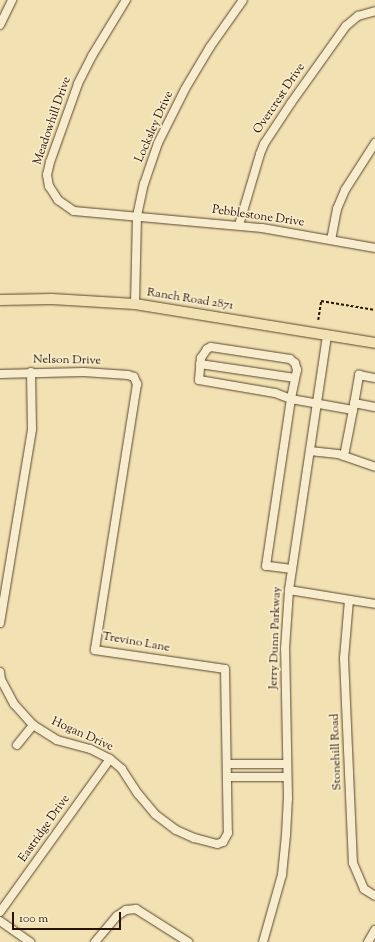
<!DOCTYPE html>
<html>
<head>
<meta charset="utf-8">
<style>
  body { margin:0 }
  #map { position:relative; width:375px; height:942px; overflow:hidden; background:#f2e1b2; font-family:"Sorts Mill Goudy",serif }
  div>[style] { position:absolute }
  .path>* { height:1.5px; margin-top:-0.75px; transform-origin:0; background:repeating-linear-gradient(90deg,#281203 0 3px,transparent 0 5px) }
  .roads { filter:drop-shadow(0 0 1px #5a462f) drop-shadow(0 0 1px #5a462f) }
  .minor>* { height:8px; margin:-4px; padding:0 4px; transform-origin:4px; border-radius:4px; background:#f7eccd }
  .major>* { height:10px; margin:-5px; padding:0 5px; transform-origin:5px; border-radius:5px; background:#f2e1b2 }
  span { translate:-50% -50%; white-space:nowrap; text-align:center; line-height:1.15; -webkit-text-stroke:3.5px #f7eccd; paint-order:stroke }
  .street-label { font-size:12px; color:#281203 }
  .scale { position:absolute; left:12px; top:912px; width:109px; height:18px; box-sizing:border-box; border:2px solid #281203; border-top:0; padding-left:5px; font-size:12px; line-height:14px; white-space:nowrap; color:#281203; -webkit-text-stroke:3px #f7eccd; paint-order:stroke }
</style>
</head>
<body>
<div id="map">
  <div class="path">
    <div style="left:318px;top:320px;width:19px;rotate:-81deg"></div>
    <div style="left:321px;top:301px;width:55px;rotate:9.5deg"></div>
  </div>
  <div class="roads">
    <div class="minor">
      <div style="left:126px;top:0;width:66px;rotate:121.3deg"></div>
      <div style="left:92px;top:56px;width:31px;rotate:117deg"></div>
      <div style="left:78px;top:84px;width:83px;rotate:109.7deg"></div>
      <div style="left:50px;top:162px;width:13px;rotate:103deg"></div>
      <div style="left:47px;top:175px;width:11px;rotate:80deg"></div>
      <div style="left:49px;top:186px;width:17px;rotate:57deg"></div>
      <div style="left:58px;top:200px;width:19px;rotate:35deg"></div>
      <div style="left:74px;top:211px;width:189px;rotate:5.2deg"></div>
      <div style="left:262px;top:228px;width:115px;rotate:10deg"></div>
      <div style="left:0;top:25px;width:28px;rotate:-64deg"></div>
      <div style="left:239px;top:225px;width:74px;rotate:-73.5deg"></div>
      <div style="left:260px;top:154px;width:11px;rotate:-68deg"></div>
      <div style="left:264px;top:144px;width:49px;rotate:-56.6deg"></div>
      <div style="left:291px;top:103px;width:95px;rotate:-54.5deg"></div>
      <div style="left:346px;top:26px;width:16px;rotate:-40deg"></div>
      <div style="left:358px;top:16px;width:18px;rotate:-16deg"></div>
      <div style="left:331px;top:240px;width:32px;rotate:-79deg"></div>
      <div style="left:337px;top:209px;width:21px;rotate:-67deg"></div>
      <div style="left:345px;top:190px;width:56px;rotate:-57.4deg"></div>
      <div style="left:135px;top:304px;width:88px;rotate:-88.7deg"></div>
      <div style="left:137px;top:216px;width:33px;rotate:-78deg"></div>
      <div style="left:144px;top:184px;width:43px;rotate:-71.1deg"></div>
      <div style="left:158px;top:143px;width:60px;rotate:-63.4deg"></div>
      <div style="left:185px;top:89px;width:49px;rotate:-59.2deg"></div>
      <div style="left:210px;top:47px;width:57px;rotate:-54.9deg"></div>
      <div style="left:211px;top:347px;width:80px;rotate:8.6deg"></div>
      <div style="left:290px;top:359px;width:6px;rotate:39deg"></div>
      <div style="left:295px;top:363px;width:7px;rotate:74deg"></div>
      <div style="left:297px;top:370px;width:30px;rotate:102deg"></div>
      <div style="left:291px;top:399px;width:17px;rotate:-159deg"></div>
      <div style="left:275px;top:393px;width:77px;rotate:-170.3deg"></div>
      <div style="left:199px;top:380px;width:22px;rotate:-85deg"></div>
      <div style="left:201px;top:358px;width:11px;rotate:-56deg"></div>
      <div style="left:207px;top:349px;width:4px;rotate:-27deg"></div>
      <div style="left:200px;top:364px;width:96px;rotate:8.4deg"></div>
      <div style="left:0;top:374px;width:84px;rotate:-1.4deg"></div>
      <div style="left:84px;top:372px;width:44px;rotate:3.9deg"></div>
      <div style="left:128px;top:375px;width:6px;rotate:18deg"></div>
      <div style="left:134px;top:377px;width:8px;rotate:67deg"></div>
      <div style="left:137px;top:384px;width:269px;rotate:99deg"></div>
      <div style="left:95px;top:650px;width:131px;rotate:8.3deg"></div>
      <div style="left:225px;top:669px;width:164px;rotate:89deg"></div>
      <div style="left:228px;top:833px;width:10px;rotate:119deg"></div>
      <div style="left:223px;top:842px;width:6px;rotate:162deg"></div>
      <div style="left:217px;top:844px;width:24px;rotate:-165deg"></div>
      <div style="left:194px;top:838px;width:20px;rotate:-156deg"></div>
      <div style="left:176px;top:830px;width:26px;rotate:-143deg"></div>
      <div style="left:155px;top:814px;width:26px;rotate:-130deg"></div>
      <div style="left:138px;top:794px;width:30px;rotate:-123deg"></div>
      <div style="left:122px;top:769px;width:16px;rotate:-140deg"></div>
      <div style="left:110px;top:759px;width:22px;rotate:-153deg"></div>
      <div style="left:90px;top:749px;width:34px;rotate:-165deg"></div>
      <div style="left:57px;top:740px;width:28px;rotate:-148deg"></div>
      <div style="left:33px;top:725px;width:28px;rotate:-132deg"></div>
      <div style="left:14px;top:704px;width:27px;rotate:-118deg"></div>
      <div style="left:1px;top:680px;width:8px;rotate:-97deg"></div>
      <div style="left:354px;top:403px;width:21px;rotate:11deg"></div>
      <div style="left:310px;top:451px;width:28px;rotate:6deg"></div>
      <div style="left:338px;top:454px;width:39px;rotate:19deg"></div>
      <div style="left:344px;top:456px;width:47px;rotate:-78.9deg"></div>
      <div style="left:292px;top:569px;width:26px;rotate:-173deg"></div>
      <div style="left:266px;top:566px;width:169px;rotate:-81.5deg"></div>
      <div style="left:291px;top:399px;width:63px;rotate:10.1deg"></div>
      <div style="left:353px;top:410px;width:36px;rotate:-80deg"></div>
      <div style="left:359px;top:375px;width:16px;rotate:11deg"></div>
      <div style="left:289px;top:590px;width:87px;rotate:9.2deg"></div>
      <div style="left:349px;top:600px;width:58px;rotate:94.9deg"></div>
      <div style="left:344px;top:658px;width:205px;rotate:87.5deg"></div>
      <div style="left:353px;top:863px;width:28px;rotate:67deg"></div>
      <div style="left:364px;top:889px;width:13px;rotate:32deg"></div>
      <div style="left:0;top:623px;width:197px;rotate:-80.6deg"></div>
      <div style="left:32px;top:429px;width:57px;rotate:-91deg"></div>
      <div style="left:17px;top:745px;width:26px;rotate:-51deg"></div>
      <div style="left:227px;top:764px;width:60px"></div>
      <div style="left:227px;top:777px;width:60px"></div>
      <div style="left:0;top:912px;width:188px;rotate:-54.3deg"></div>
      <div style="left:0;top:921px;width:37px;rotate:35deg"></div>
      <div style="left:95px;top:942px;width:34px;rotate:-50deg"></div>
      <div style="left:117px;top:916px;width:11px;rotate:-34deg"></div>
      <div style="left:126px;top:910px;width:10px;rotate:-6deg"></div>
      <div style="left:136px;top:909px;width:62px;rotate:32.4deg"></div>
      <div style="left:263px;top:942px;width:70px;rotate:-74.2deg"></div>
      <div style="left:282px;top:875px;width:40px;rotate:-84.3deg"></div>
      <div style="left:286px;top:835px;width:36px;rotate:-87deg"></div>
      <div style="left:288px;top:799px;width:150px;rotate:-91.1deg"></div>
      <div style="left:285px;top:649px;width:59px;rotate:-86.1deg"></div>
      <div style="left:289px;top:590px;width:258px;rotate:-81.5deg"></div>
      <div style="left:368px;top:942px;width:14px;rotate:-60deg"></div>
    </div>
    <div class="major">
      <div style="left:0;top:300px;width:52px;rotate:-1.1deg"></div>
      <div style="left:52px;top:299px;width:83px;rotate:3.4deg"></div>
      <div style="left:135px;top:304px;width:243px;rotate:9.2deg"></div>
    </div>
  </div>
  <div class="street-label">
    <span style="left:280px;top:99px;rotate:-56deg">Overcrest Drive</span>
    <span style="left:53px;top:121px;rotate:-71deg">Meadowhill Drive</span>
    <span style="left:155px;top:127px;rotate:-66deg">Locksley Drive</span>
    <span style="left:258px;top:217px;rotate:8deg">Pebblestone Drive</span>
    <span style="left:190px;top:300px;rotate:9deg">Ranch Road 2871</span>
    <span style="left:67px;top:361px;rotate:1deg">Nelson Drive</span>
    <span style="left:276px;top:638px;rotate:-88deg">Jerry Dunn Parkway</span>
    <span style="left:136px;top:643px;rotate:10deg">Trevino Lane</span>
    <span style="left:82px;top:735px;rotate:24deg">Hogan Drive</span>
    <span style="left:337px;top:752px;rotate:-92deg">Stonehill Road</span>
    <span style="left:45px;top:829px;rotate:-55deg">Eastridge Drive</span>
  </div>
  <div class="scale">100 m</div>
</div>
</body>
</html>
